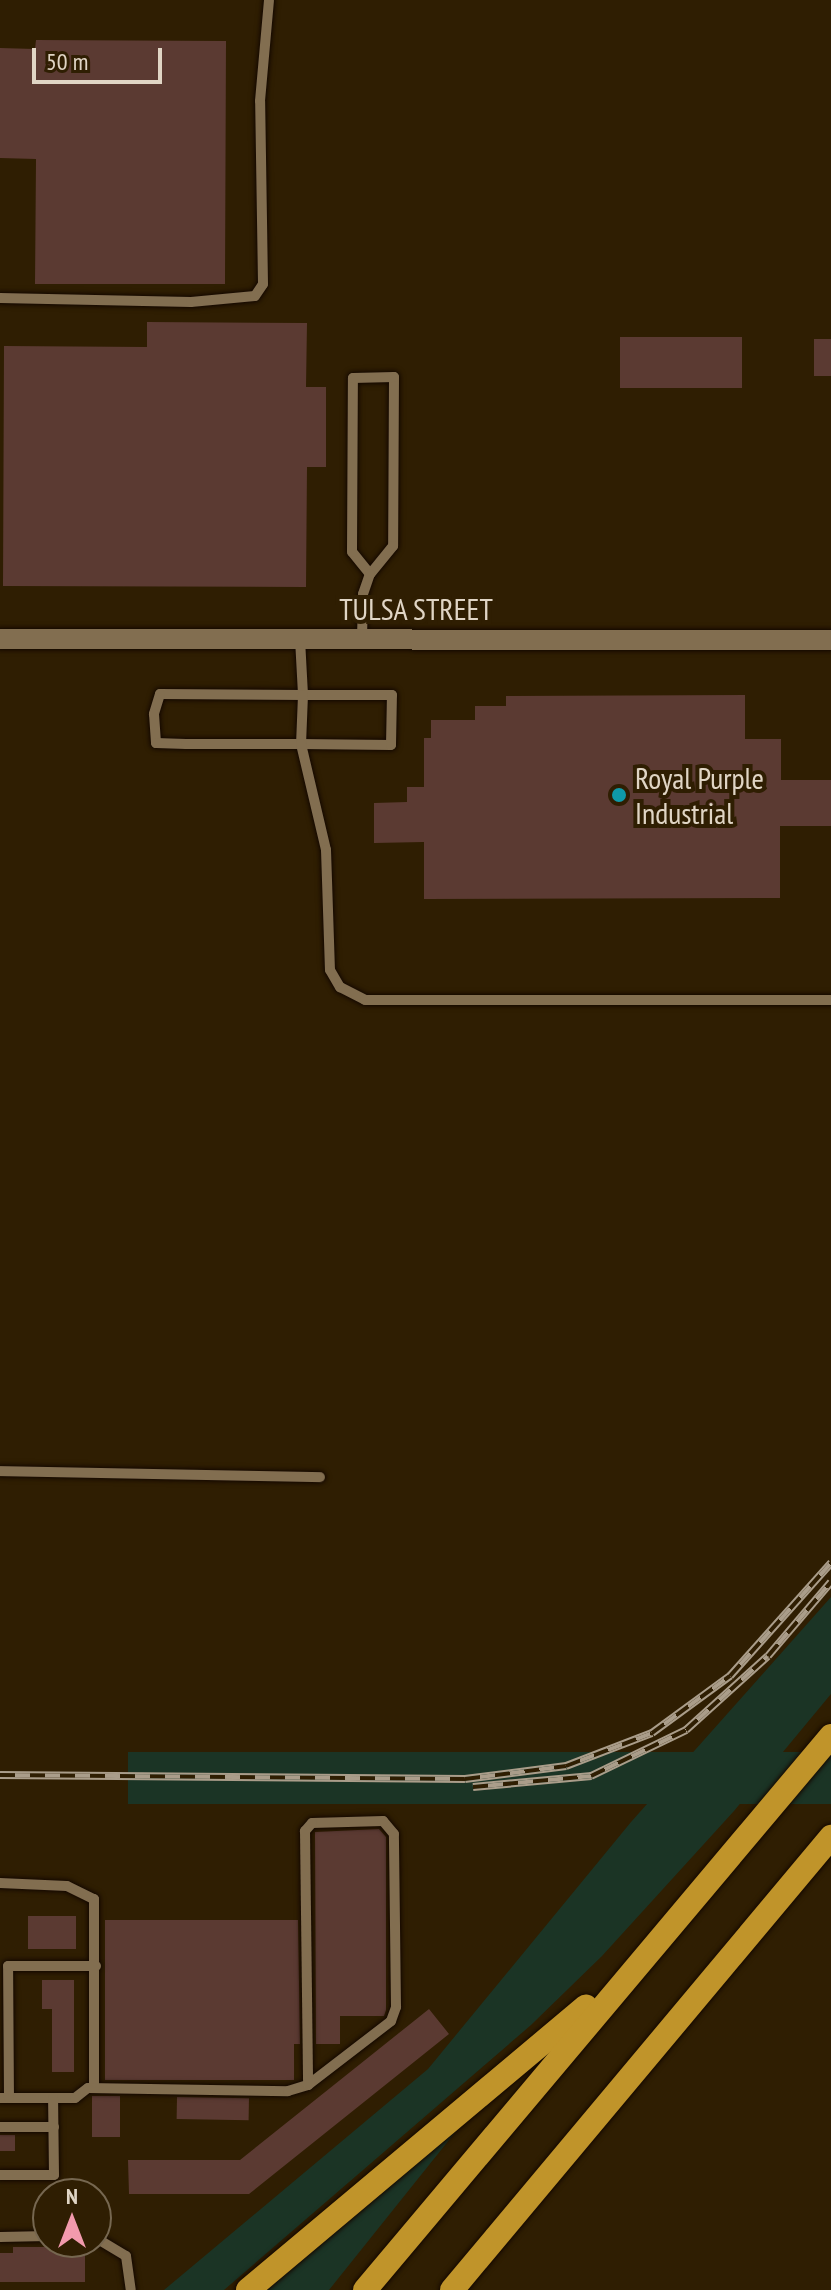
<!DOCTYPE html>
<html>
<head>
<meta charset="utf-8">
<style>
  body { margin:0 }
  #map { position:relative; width:831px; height:2290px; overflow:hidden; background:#2f1e02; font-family:"PT Sans Narrow",sans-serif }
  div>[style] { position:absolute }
  .green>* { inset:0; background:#1b3425; transform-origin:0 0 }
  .building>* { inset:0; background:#5b3a32; transform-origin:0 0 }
  .roads { filter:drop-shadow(0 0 2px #140800) drop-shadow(0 0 2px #140800) }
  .service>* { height:10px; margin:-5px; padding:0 5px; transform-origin:5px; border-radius:5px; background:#826e50 }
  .minor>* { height:20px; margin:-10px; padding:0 10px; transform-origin:10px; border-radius:10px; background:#826e50 }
  .motorway>* { height:24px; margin:-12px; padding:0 12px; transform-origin:12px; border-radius:12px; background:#c0942a }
  .rail>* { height:8px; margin-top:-4px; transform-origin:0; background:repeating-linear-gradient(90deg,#2f1e02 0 15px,#aa9d8a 0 30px); box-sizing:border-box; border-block:2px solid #aa9d8a }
  .dots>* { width:22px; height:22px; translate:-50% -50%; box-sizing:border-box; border:4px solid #2f1e02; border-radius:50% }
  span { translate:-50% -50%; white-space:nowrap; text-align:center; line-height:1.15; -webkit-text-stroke:8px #2f1e02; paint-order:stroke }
  .street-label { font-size:30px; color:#e0d5c5 }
  .poi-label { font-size:30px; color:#e0d5c5 }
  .left { translate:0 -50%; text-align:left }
  .north { position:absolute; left:32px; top:2178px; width:80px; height:80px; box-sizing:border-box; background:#2f1e02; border:2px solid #766750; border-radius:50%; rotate:0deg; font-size:22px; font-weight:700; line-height:32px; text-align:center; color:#e0d5c5 }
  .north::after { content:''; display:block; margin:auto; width:28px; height:36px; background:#f29aad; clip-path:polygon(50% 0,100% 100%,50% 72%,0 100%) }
  .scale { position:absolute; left:32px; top:48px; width:130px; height:36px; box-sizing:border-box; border:4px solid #e0d5c5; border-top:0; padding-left:10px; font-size:24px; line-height:28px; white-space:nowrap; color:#e0d5c5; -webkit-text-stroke:6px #2f1e02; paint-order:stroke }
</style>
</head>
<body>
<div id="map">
  <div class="green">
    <div style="clip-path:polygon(831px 1597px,831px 1694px,734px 1811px,602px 1956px,531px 2025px,224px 2290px,164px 2290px,428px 2069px,631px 1822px)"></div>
    <div style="left:831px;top:1752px;width:52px;height:703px;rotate:90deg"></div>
    <div style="clip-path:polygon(465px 2120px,329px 2290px,266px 2290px)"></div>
  </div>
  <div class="building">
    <div style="clip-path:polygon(36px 40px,226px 41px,225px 284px,35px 284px,36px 159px,0 158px,0 48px,35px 49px)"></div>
    <div style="clip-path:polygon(147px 322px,307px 323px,306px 387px,326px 387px,326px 467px,307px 467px,306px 587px,3px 586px,4px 346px,147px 347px)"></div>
    <div style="left:620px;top:337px;width:122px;height:51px"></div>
    <div style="left:814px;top:339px;width:17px;height:37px"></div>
    <div style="clip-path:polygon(745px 695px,745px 739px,781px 739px,781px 780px,831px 780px,831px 826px,780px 826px,780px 898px,424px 899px,424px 842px,374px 843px,374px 803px,407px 802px,407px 787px,424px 787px,424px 738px,431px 738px,431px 720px,475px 720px,475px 706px,506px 706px,506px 696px)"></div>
    <div style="clip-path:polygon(379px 1829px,386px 1837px,386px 2010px,384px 2016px,340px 2016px,340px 2044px,316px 2044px,315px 1832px)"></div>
    <div style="left:28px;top:1916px;width:48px;height:33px"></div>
    <div style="clip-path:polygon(105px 1920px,298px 1920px,300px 2044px,294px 2044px,294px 2080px,105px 2080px)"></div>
    <div style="clip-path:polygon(42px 1980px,74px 1980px,74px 2072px,52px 2072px,52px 2009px,42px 2009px)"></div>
    <div style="clip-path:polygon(429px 2009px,449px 2034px,249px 2194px,129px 2194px,128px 2160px,240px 2160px)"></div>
    <div style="left:92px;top:2096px;width:28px;height:41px"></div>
    <div style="left:177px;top:2097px;width:72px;height:22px;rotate:1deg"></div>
    <div style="left:0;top:2135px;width:15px;height:16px"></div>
    <div style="clip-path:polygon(13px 2247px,85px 2247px,85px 2282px,0 2282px,0 2253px,13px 2253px)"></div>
  </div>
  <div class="roads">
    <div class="service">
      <div style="left:0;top:298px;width:191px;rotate:1.2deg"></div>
      <div style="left:191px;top:302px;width:64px;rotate:-5.4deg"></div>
      <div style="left:255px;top:296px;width:14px;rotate:-56deg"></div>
      <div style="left:263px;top:284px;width:183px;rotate:-90.9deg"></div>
      <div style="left:260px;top:101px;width:101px;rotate:-84.9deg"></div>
      <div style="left:394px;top:377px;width:169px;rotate:90.3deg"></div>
      <div style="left:393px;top:546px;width:36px;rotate:129deg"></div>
      <div style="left:370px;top:574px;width:28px;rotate:-129deg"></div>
      <div style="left:352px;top:552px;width:174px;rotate:-89.7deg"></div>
      <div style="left:353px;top:378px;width:41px;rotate:-1.4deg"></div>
      <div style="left:300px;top:639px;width:56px;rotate:86.9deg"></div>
      <div style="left:303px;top:695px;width:143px;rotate:-179.6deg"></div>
      <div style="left:160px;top:694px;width:21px;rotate:107deg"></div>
      <div style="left:154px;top:714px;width:29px;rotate:86deg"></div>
      <div style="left:156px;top:743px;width:30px;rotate:2deg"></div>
      <div style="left:186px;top:744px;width:115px"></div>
      <div style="left:301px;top:744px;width:90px;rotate:0.6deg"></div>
      <div style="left:391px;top:745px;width:50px;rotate:-88.9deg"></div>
      <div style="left:392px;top:695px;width:89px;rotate:180deg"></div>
      <div style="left:303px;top:695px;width:49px;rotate:92.3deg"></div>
      <div style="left:301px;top:744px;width:109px;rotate:76.7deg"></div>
      <div style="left:326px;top:850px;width:120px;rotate:88.1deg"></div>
      <div style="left:330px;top:970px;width:20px;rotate:60deg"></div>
      <div style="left:340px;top:987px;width:28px;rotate:27deg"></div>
      <div style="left:365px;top:1000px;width:466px"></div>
      <div style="left:362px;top:639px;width:45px;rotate:-88.7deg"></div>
      <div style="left:363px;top:594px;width:21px;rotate:-71deg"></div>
      <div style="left:0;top:1471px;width:320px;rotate:1.1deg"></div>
      <div style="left:0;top:1883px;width:67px;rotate:2.6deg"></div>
      <div style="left:67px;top:1886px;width:30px;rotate:26deg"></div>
      <div style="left:94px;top:1899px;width:189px;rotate:90deg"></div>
      <div style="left:0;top:2098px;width:75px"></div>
      <div style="left:75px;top:2098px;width:16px;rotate:-38deg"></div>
      <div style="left:88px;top:2088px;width:200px;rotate:0.9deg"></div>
      <div style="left:288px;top:2091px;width:21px;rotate:-17deg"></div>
      <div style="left:308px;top:2085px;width:105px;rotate:-37.6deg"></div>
      <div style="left:391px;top:2021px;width:15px;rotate:-70deg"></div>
      <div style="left:396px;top:2007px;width:173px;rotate:-90.7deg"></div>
      <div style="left:394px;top:1834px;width:17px;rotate:-130deg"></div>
      <div style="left:383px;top:1821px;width:71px;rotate:178.4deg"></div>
      <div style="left:312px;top:1823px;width:11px;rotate:131deg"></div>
      <div style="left:305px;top:1831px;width:254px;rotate:89.3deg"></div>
      <div style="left:9px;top:2098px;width:132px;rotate:-90.4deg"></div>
      <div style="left:8px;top:1966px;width:88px"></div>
      <div style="left:0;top:2127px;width:54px"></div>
      <div style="left:0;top:2175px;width:54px"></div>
      <div style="left:54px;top:2175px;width:77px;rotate:-90.7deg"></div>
      <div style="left:0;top:2237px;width:48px;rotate:-1.2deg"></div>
      <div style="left:96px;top:2238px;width:35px;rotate:31deg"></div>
      <div style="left:126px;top:2256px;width:34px;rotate:82deg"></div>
    </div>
    <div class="minor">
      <div style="left:0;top:639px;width:831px;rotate:0.07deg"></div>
    </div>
    <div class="motorway">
      <div style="left:248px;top:2290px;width:441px;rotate:-40deg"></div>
      <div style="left:365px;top:2290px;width:724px;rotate:-49.93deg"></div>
      <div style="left:452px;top:2290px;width:591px;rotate:-50.08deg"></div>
    </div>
  </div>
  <div class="rail">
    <div style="left:0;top:1775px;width:465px;rotate:0.5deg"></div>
    <div style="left:465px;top:1779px;width:102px;rotate:-7.3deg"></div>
    <div style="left:566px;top:1766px;width:92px;rotate:-21deg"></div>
    <div style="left:652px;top:1733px;width:97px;rotate:-36.2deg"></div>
    <div style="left:730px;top:1676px;width:152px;rotate:-48.2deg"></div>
    <div style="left:473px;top:1787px;width:119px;rotate:-5.3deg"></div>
    <div style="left:591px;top:1776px;width:106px;rotate:-25.8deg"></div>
    <div style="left:686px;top:1730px;width:110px;rotate:-42.1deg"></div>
    <div style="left:768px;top:1656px;width:97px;rotate:-49.6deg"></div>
  </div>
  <div class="dots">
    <div style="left:619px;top:795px;background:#0f9aa8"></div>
  </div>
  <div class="street-label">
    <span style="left:416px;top:609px">TULSA STREET</span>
  </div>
  <div class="poi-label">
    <span class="left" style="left:635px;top:795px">Royal Purple<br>Industrial</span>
  </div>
  <div class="north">N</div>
  <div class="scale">50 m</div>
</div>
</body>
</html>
